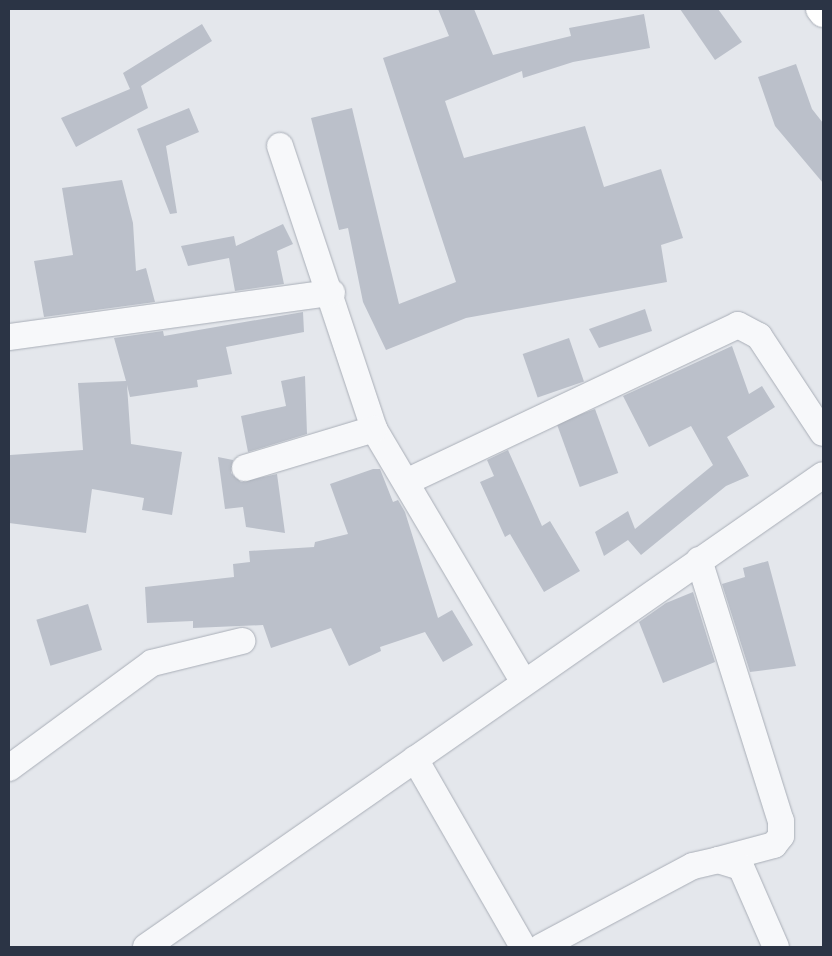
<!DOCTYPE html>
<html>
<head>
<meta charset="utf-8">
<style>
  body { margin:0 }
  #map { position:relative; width:832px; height:956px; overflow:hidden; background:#e4e7ec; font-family:"Sofia Sans Condensed",sans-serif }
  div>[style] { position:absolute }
  .building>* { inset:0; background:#bbc0ca; transform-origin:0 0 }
  .roads { filter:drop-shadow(0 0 1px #a9aeb7) drop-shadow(0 0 1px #a9aeb7) }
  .street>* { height:26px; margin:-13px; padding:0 13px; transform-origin:13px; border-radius:13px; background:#f7f8fa }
  .highway>* { height:28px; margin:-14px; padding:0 14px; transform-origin:14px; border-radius:14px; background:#fff }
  span { translate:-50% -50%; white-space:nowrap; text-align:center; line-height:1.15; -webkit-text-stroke:4px #f4f6f9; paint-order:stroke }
  .frame { position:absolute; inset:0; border:10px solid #2b3445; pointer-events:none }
</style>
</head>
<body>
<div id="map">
  <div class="building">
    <div style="clip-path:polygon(438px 9px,474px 9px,493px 55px,571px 36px,569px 28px,644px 14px,650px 48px,573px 62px,523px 78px,522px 71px,445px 101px,464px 158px,585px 126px,604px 187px,661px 169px,683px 238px,661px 245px,667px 282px,466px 318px,386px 350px,363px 302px,348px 228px,339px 230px,311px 118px,352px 108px,399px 304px,456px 282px,383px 58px,449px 36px)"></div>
    <div style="clip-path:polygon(680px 9px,718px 9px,742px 42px,715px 60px)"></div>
    <div style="clip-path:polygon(202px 24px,212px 41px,141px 86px,148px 108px,76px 147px,61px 118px,130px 89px,123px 73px)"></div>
    <div style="clip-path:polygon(796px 64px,812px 109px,823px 123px,823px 183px,775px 126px,758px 77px)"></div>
    <div style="clip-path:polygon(189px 108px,199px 132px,166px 146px,177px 213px,170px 214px,137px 129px)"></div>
    <div style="clip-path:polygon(122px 180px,133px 223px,136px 271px,146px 268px,155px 302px,44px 317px,34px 261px,73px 255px,62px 188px)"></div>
    <div style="clip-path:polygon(283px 224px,293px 244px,277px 251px,284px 284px,235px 291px,229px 258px,188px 266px,181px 246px,234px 236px,236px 246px)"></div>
    <div style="clip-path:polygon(645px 309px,652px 331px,599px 348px,589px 329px)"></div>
    <div style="clip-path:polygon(303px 312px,304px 332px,226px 347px,232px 374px,197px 380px,198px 387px,130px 397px,127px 385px,131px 444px,182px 452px,172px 515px,142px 510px,144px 498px,92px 489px,86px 533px,9px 523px,10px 455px,83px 450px,78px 383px,126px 381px,114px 338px,163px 331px,164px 336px)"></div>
    <div style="left:569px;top:338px;width:46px;height:49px;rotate:71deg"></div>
    <div style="clip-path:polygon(732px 346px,749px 394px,762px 386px,775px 407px,727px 437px,749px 476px,726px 486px,641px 555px,628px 540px,604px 556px,595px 532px,628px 511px,635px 529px,713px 465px,691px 426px,649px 447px,623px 396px)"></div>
    <div style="clip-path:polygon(305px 376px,307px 434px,248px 452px,241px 416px,286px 406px,281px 381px)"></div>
    <div style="left:595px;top:409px;width:68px;height:41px;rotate:70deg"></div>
    <div style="clip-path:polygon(508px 450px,542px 526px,550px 521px,580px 571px,544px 592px,510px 534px,505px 537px,480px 482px,494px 476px,487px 460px)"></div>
    <div style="clip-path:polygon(218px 457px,233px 460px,231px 473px,241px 482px,277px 474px,285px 533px,246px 527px,243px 507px,225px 509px)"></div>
    <div style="clip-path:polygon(373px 469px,380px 469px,393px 502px,398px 500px,405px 512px,438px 618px,452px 610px,473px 645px,443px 662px,425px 632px,380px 647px,381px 651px,349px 666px,331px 628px,271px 648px,263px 625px,193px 628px,193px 621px,147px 623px,145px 587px,234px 577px,233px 564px,250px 562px,249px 551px,314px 547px,315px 542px,348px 534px,330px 484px)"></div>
    <div style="clip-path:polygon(768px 561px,796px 666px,750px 672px,722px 584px,745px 577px,743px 568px)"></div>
    <div style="clip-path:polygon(693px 592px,715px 662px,663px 683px,639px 622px,666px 603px)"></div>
    <div style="left:88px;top:604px;width:48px;height:54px;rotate:73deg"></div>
  </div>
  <div class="roads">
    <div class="street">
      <div style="left:280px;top:146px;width:298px;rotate:71.6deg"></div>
      <div style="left:374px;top:429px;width:293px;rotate:59.4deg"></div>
      <div style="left:9px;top:337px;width:326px;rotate:-7.8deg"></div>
      <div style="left:245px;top:468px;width:135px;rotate:-16.8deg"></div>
      <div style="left:406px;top:482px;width:367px;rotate:-25.3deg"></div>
      <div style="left:738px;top:325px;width:24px;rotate:28deg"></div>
      <div style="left:759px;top:336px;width:116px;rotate:56.6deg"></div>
      <div style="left:699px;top:560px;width:274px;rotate:72.6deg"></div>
      <div style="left:781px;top:821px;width:15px;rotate:90deg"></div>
      <div style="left:781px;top:836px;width:11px;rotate:128deg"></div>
      <div style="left:774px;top:845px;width:58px;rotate:165deg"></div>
      <div style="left:415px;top:759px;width:217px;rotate:60.1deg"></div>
      <div style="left:9px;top:768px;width:177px;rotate:-36.3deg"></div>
      <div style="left:152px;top:663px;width:93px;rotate:-13.7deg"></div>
      <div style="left:146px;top:947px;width:825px;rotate:-34.88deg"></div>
      <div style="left:541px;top:947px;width:172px;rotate:-28.1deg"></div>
      <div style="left:693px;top:866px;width:26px;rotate:-13deg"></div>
      <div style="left:718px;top:860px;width:24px;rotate:17deg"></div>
      <div style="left:741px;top:867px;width:87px;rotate:66.4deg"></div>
    </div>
    <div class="highway">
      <div style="left:820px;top:9px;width:5px;rotate:53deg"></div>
    </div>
  </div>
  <div class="frame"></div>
</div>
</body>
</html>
